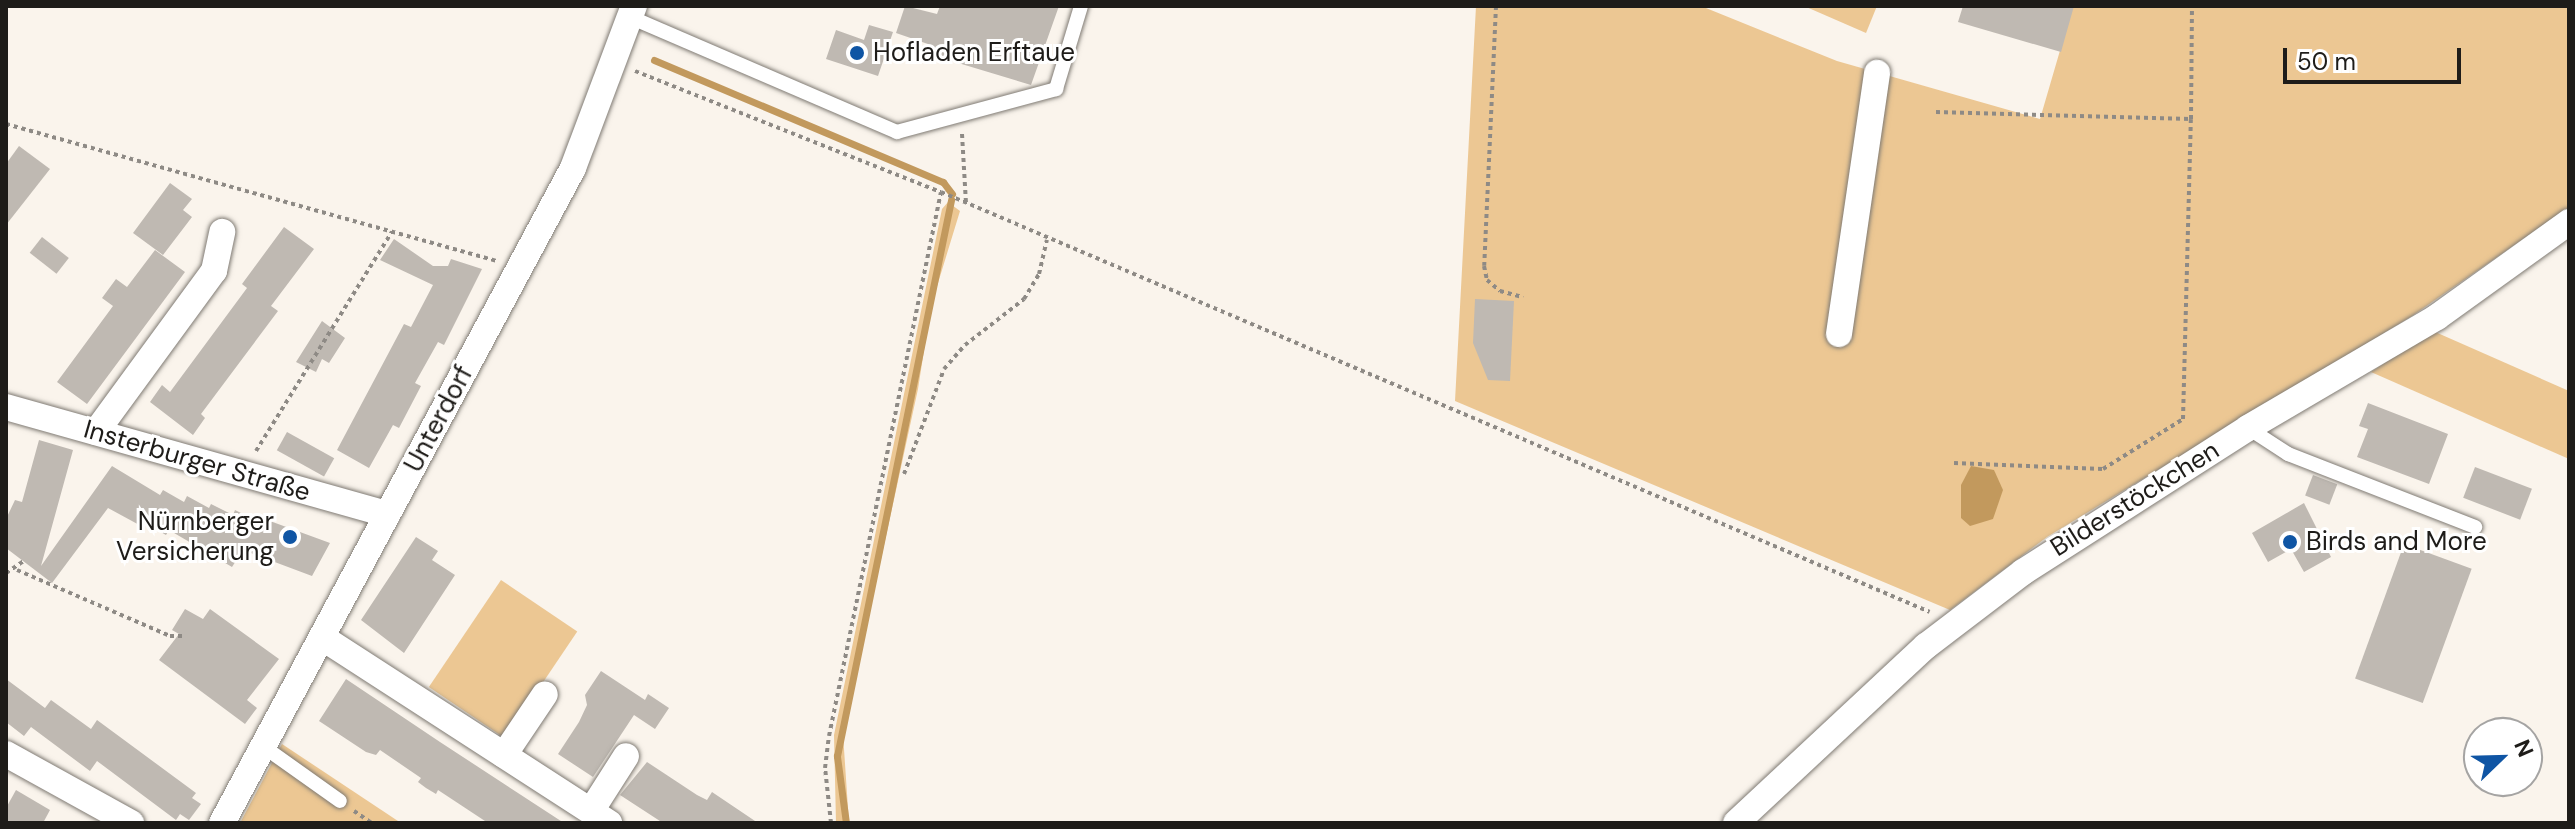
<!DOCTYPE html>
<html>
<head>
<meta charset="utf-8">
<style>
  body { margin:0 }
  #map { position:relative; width:2575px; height:829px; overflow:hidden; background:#faf4ec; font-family:"DM Sans",sans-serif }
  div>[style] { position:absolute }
  .green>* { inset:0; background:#ecc793; transform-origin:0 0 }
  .water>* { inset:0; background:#c2995d }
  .stream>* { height:7px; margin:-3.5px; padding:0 3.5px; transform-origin:3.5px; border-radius:3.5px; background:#c2995d }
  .building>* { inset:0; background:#bfb9b2; transform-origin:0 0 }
  .path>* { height:4px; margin-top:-2px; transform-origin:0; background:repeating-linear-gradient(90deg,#8e8a85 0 4px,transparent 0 8px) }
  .roads { filter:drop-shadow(0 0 2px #7f7a73) drop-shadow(0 0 2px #7f7a73) }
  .lane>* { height:14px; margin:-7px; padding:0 7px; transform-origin:7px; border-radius:7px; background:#fff }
  .street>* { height:26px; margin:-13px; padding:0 13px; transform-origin:13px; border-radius:13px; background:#fff }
  .dots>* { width:22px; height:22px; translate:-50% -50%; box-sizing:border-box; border:4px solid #fff; border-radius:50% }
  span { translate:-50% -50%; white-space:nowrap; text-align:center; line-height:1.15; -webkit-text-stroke:6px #fff; paint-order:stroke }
  .poi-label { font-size:26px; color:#1e1c19 }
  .left { translate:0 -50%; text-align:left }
  .right { translate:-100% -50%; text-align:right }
  .street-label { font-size:26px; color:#1e1c19 }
  .frame { position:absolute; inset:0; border:8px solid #1e1c19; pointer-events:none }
  .north { position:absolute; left:2463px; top:717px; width:80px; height:80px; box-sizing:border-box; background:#fff; border:2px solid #a5a4a3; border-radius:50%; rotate:67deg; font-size:22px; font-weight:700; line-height:32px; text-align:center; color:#1e1c19 }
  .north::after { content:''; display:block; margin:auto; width:28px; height:36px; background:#0f55a4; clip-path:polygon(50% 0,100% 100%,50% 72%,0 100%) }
  .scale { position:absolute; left:2283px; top:48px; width:178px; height:36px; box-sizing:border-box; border:4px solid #1e1c19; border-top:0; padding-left:10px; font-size:24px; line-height:28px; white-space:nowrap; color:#1e1c19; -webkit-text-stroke:6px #fff; paint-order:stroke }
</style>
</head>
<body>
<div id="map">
  <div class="green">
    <div style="clip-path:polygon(1476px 6px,1701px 6px,1837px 61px,2040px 119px,2073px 6px,2569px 6px,2569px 207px,2412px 316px,2047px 537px,1950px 610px,1455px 401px)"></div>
    <div style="clip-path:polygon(1804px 6px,1877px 6px,1866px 33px)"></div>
    <div style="clip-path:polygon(948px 202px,960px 211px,931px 306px,918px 389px,843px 734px,849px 823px,836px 823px,834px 735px,942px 209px)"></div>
    <div style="clip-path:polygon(2433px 331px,2569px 391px,2569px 459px,2371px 372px)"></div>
    <div style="left:501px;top:580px;width:92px;height:129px;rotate:34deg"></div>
    <div style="clip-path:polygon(282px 744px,401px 823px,240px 823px)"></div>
  </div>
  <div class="water">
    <div style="clip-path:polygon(1971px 466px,1994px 470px,2003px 490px,1993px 519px,1970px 526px,1961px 518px,1961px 485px)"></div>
  </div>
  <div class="stream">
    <div style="left:654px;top:60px;width:314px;rotate:22.9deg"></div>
    <div style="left:943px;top:182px;width:15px;rotate:53deg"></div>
    <div style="left:846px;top:823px;width:68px;rotate:-97.7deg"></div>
    <div style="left:837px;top:756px;width:568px;rotate:-78.41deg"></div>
  </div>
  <div class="building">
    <div style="clip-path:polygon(905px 6px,937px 14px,940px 6px,1059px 6px,1031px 85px,925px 53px,928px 44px,896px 33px)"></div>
    <div style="clip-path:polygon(1963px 6px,2074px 6px,2061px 52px,1958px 22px)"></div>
    <div style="clip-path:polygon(869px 25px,893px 32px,878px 76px,826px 59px,836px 30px,864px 40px)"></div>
    <div style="clip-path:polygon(19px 146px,50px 169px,6px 225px,6px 164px)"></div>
    <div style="clip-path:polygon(170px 183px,192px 199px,183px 210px,192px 217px,163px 255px,133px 233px)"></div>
    <div style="clip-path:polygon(284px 227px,314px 249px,271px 306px,278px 311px,201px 414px,205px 418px,193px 435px,150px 402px,162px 385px,170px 392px,247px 288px,242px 284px)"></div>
    <div style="left:42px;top:237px;width:34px;height:20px;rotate:38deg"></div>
    <div style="clip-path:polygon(394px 239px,433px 266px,448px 266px,451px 259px,482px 269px,444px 345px,438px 342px,415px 383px,421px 386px,399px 428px,393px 425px,369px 468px,337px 450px,404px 324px,411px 327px,433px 285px,380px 260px)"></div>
    <div style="clip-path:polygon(155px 250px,185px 272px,87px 404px,57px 382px,113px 306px,102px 298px,116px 279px,127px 287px)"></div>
    <div style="clip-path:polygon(1475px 299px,1514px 301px,1510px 381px,1488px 380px,1473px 343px)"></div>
    <div style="clip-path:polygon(322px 321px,345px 338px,329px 363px,322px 359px,316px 372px,296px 362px)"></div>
    <div style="clip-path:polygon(2368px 403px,2448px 434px,2429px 484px,2357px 457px,2368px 429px,2359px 426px)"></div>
    <div style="left:287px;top:432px;width:54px;height:21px;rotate:29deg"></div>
    <div style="clip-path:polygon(39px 440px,73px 450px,41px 566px,112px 466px,160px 495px,163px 490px,184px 502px,187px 496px,209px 508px,211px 504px,233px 515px,235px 510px,257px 521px,259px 517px,330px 543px,312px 576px,243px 550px,232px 567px,169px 530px,166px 535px,145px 523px,143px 527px,108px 508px,52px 583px,6px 548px,6px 519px,15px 500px,22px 502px)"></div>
    <div style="left:2475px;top:467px;width:61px;height:33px;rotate:21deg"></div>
    <div style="left:2313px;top:475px;width:26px;height:22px;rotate:21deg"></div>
    <div style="clip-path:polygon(2304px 503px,2331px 557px,2304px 572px,2291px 549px,2268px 562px,2252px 533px)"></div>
    <div style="clip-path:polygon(416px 537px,438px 551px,432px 560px,455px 575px,404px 653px,361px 620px)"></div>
    <div style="left:2404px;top:544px;width:72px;height:143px;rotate:20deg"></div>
    <div style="clip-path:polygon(185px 609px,203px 619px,210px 609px,279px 659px,247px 700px,257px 708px,245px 724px,159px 660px,179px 634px,172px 630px)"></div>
    <div style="clip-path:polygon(601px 671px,645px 700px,648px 694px,669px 708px,655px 729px,634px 715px,593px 777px,558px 754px,579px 722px,587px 705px,585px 695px)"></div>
    <div style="clip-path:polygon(6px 679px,45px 708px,51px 700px,91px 729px,97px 720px,196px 793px,192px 798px,201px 804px,189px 820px,180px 814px,176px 820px,97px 761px,90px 771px,31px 727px,24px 736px,6px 722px)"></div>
    <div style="clip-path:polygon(346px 679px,440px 742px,564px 823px,488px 823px,438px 790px,436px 794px,426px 788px,418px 782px,421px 778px,380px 750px,376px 755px,366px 752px,319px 721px)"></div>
    <div style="clip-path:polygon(647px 762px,697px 795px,707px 800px,712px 792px,758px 823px,663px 823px,620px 795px)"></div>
    <div style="clip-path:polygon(16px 790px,50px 810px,43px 823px,6px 823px,6px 808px)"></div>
  </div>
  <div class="path">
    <div style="left:1496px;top:6px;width:260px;rotate:92.6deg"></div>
    <div style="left:1484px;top:266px;width:14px;rotate:78deg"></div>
    <div style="left:1487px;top:280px;width:17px;rotate:40deg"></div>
    <div style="left:1500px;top:291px;width:24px;rotate:15deg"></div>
    <div style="left:635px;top:71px;width:329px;rotate:21.6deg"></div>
    <div style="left:941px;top:192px;width:1074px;rotate:23.01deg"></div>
    <div style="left:1936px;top:112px;width:255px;rotate:1.6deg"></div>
    <div style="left:2191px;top:119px;width:113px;rotate:-89.5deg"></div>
    <div style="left:6px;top:124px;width:510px;rotate:15.59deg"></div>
    <div style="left:962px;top:134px;width:69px;rotate:86.7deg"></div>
    <div style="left:256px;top:451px;width:258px;rotate:-58.2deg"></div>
    <div style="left:1954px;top:463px;width:149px;rotate:2.3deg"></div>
    <div style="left:2103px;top:469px;width:94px;rotate:-32deg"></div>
    <div style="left:2183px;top:419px;width:300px;rotate:-88.5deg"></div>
    <div style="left:904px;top:474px;width:112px;rotate:-69.1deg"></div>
    <div style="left:944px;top:369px;width:32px;rotate:-49deg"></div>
    <div style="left:965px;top:345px;width:75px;rotate:-37.9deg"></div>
    <div style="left:1024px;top:299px;width:29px;rotate:-59deg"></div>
    <div style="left:1039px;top:274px;width:35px;rotate:-77deg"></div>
    <div style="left:17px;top:570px;width:167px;rotate:23.3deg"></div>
    <div style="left:170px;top:636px;width:15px"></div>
    <div style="left:6px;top:573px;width:22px;rotate:-34deg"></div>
    <div style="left:354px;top:811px;width:22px;rotate:34deg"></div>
    <div style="left:831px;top:823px;width:55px;rotate:-96.2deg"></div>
    <div style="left:825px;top:768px;width:32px;rotate:-83deg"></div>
    <div style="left:829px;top:736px;width:555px;rotate:-78.37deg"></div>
  </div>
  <div class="roads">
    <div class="lane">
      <div style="left:630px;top:17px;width:291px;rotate:23.3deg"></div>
      <div style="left:897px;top:132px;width:165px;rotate:-15.1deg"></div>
      <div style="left:1056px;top:89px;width:87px;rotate:-73.2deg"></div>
      <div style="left:2248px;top:428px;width:48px;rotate:33deg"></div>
      <div style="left:2288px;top:454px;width:201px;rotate:21.3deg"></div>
      <div style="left:264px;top:747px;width:93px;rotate:35.4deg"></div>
    </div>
    <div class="street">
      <div style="left:1839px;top:334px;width:264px;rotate:-81.7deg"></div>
      <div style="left:6px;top:407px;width:396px;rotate:15.7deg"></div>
      <div style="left:96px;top:432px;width:200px;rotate:-53.8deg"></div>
      <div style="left:214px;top:271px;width:40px;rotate:-78deg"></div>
      <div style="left:323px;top:638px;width:341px;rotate:32.9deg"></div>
      <div style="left:6px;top:754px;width:143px;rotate:28.9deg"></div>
      <div style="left:504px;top:755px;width:73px;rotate:-56.1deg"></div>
      <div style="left:591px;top:811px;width:65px;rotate:-57.5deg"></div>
      <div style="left:222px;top:823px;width:743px;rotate:-61.81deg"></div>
      <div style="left:573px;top:168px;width:173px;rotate:-69.4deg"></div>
      <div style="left:1736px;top:823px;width:260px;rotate:-43deg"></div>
      <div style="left:1926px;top:646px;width:122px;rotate:-37.3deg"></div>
      <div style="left:2023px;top:572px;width:267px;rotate:-32.6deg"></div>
      <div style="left:2248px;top:428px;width:219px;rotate:-30.4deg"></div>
      <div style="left:2437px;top:317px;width:163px;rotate:-35.7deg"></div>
    </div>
  </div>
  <div class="dots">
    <div style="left:857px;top:53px;background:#0f55a4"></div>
    <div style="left:290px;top:537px;background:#0f55a4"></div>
    <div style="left:2290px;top:542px;background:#0f55a4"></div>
  </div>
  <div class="poi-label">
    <span class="left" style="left:873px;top:53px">Hofladen Erftaue</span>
    <span class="right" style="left:274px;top:537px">Nürnberger<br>Versicherung</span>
    <span class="left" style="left:2306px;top:542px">Birds and More</span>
  </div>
  <div class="street-label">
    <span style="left:439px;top:419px;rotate:-62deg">Unterdorf</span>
    <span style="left:197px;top:461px;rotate:16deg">Insterburger Straße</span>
    <span style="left:2135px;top:499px;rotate:-32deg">Bilderstöckchen</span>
  </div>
  <div class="frame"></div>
  <div class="north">N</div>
  <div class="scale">50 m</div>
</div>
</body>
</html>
